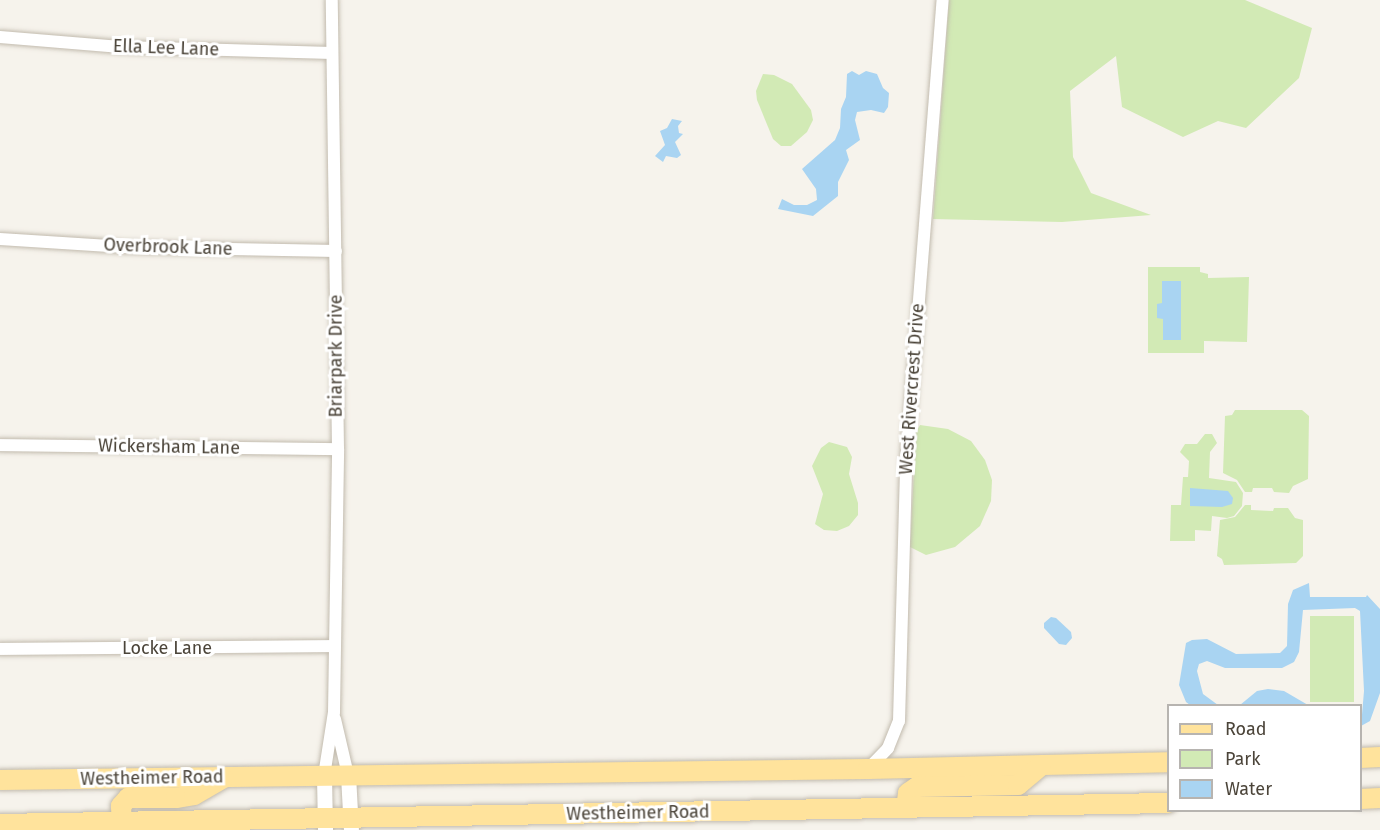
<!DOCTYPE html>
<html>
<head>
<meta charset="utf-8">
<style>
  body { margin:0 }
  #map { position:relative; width:1380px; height:830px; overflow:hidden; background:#f6f3ec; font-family:"Fira Sans",sans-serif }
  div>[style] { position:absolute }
  .green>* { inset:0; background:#d2eab5; transform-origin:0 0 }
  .water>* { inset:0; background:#a9d4f2 }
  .roads { filter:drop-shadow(0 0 2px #c2bbae) drop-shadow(0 0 2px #c2bbae) }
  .minor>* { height:12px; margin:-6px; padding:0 6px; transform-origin:6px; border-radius:6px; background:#fff }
  .tertiary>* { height:15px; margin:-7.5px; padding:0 7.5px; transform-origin:7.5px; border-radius:7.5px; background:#fff }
  .primary>* { height:20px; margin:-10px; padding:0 10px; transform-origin:10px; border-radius:10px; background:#ffe39c }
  span { translate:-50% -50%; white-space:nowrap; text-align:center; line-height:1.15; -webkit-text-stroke:6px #fff; paint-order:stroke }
  .street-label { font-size:18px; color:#4b4439 }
  .legend { position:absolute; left:1167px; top:704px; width:195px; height:108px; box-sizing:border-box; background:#fff; border:2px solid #b7b4b0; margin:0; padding:8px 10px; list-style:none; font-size:18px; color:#4b4439 }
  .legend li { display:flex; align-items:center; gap:12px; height:30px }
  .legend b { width:30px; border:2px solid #b7b4b0 }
</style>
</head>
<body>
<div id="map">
  <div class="green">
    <div style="clip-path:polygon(949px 0,1245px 0,1312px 28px,1299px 78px,1246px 128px,1218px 121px,1183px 137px,1122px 107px,1116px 56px,1070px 91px,1073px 157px,1091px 193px,1151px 215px,1062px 222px,933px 219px)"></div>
    <div style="clip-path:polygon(763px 74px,774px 75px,792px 84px,811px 110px,813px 120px,807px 132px,791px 146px,781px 146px,773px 139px,757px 100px,756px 91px)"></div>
    <div style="clip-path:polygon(1148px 267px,1200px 267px,1200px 272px,1208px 274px,1208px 278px,1249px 277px,1247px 342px,1204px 341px,1204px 353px,1148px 353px)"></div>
    <div style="clip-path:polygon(1235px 410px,1302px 410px,1309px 416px,1308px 479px,1293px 486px,1289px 493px,1274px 492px,1272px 488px,1253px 488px,1252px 492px,1245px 492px,1237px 480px,1223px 473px,1225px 416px,1232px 415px)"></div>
    <div style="clip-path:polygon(920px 425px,948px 429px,971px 441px,985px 460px,992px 480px,991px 501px,980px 526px,955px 547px,926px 555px,910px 547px,916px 432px)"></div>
    <div style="clip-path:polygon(1205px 434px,1212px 434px,1217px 443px,1210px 452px,1209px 478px,1236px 482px,1243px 493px,1242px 506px,1234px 516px,1227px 518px,1212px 516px,1211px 531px,1195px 530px,1195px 541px,1170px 541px,1171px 505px,1181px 505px,1183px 477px,1188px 477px,1189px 461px,1180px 452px,1185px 444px,1197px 444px)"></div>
    <div style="clip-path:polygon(829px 442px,847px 447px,852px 457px,849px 474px,858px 503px,858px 515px,849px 526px,837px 531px,824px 530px,815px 524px,823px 494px,812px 466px,821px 448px)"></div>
    <div style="clip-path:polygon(1245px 505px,1251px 505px,1251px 510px,1273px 511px,1274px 508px,1288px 508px,1295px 518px,1303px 520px,1303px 556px,1296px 563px,1224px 565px,1222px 559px,1217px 556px,1220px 520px,1235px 517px)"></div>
    <div style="left:1354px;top:616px;width:86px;height:44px;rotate:90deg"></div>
  </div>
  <div class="water">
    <div style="clip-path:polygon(852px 71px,859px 75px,866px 71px,877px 74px,883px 88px,889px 93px,888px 107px,884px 113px,871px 110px,857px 112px,855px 120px,860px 140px,846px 150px,849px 160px,838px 182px,838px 196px,813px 216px,778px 209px,782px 199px,794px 205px,807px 205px,817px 200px,816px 189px,802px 169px,835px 140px,840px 128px,841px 109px,846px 97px,847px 74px)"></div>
    <div style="clip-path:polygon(672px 119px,682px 121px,678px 126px,679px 133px,683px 134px,675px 142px,681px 155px,677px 158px,666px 156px,663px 162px,655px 156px,665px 145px,660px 131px,667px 128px)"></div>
    <div style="clip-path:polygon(1162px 281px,1181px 281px,1181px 340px,1163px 340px,1163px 319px,1157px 318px,1157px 304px,1162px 303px)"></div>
    <div style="clip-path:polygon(1190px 488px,1228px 491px,1233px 498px,1232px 504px,1222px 507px,1190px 506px)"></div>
    <div style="clip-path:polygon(1309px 583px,1310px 597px,1366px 597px,1367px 595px,1380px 609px,1380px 693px,1370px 721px,1361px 726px,1364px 691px,1360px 611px,1355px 608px,1303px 610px,1299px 652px,1294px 662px,1282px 668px,1225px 668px,1207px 661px,1199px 664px,1197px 671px,1203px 694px,1218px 705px,1190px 705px,1186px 702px,1179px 685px,1186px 643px,1192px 640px,1207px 639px,1236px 654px,1280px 653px,1287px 646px,1288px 604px,1293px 590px)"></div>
    <div style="clip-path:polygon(1051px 617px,1056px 618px,1071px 632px,1072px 638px,1066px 645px,1059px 644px,1044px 628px,1044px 623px)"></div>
    <div style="clip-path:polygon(1268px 689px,1284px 691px,1308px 705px,1240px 705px,1257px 691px)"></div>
  </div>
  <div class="roads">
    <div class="minor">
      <div style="left:0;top:37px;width:121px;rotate:4.7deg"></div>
      <div style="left:121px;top:47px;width:211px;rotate:1.6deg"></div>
      <div style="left:0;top:239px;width:125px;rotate:3.7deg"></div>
      <div style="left:125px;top:247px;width:211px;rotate:1.1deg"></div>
      <div style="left:0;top:445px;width:338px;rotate:0.7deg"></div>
      <div style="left:0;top:649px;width:334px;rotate:-0.5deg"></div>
      <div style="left:335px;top:719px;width:57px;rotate:76.9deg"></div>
      <div style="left:868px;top:769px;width:29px;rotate:-46deg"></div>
      <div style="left:888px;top:748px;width:29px;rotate:-68deg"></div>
      <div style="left:899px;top:721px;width:256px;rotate:-88.4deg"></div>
      <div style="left:906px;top:465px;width:466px;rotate:-85.5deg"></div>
      <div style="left:324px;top:776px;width:65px;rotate:-81.1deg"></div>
      <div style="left:334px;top:712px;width:263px;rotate:-89.1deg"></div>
      <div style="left:338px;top:449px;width:449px;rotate:-90.8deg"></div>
    </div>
    <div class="tertiary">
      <div style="left:348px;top:775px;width:55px;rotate:86.9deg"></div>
      <div style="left:324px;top:776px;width:54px;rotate:88.9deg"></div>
    </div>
    <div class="primary">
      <div style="left:1360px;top:758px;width:20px;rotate:-3deg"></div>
      <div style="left:0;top:780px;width:868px;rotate:-0.73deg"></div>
      <div style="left:868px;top:769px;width:300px;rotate:-1.3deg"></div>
      <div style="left:1360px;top:799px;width:20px;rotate:-3deg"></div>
      <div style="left:906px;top:808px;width:15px;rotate:-82deg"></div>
      <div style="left:908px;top:793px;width:11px;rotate:-34deg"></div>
      <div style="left:917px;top:787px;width:101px;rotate:-1.1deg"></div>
      <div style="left:1018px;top:785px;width:30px;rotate:-40deg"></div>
      <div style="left:122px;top:822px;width:16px;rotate:-94deg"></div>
      <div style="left:121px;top:806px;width:11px;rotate:-49deg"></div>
      <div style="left:128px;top:798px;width:48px"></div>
      <div style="left:176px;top:798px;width:18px;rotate:-9deg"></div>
      <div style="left:194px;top:795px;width:34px;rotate:-30deg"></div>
      <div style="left:0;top:824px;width:1168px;rotate:-1.03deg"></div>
    </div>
  </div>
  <div class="street-label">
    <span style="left:166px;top:48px;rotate:2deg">Ella Lee Lane</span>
    <span style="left:168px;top:247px;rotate:2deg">Overbrook Lane</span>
    <span style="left:336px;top:356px;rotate:-90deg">Briarpark Drive</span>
    <span style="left:912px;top:389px;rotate:-86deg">West Rivercrest Drive</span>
    <span style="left:169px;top:447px;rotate:1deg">Wickersham Lane</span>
    <span style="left:167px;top:648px">Locke Lane</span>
    <span style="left:152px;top:778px;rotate:-1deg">Westheimer Road</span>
    <span style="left:638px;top:813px;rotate:-1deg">Westheimer Road</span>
  </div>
  <ul class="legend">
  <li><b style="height:8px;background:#ffe39c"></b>Road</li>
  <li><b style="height:16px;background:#d2eab5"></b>Park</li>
  <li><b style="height:16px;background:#a9d4f2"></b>Water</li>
  </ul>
</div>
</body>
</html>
